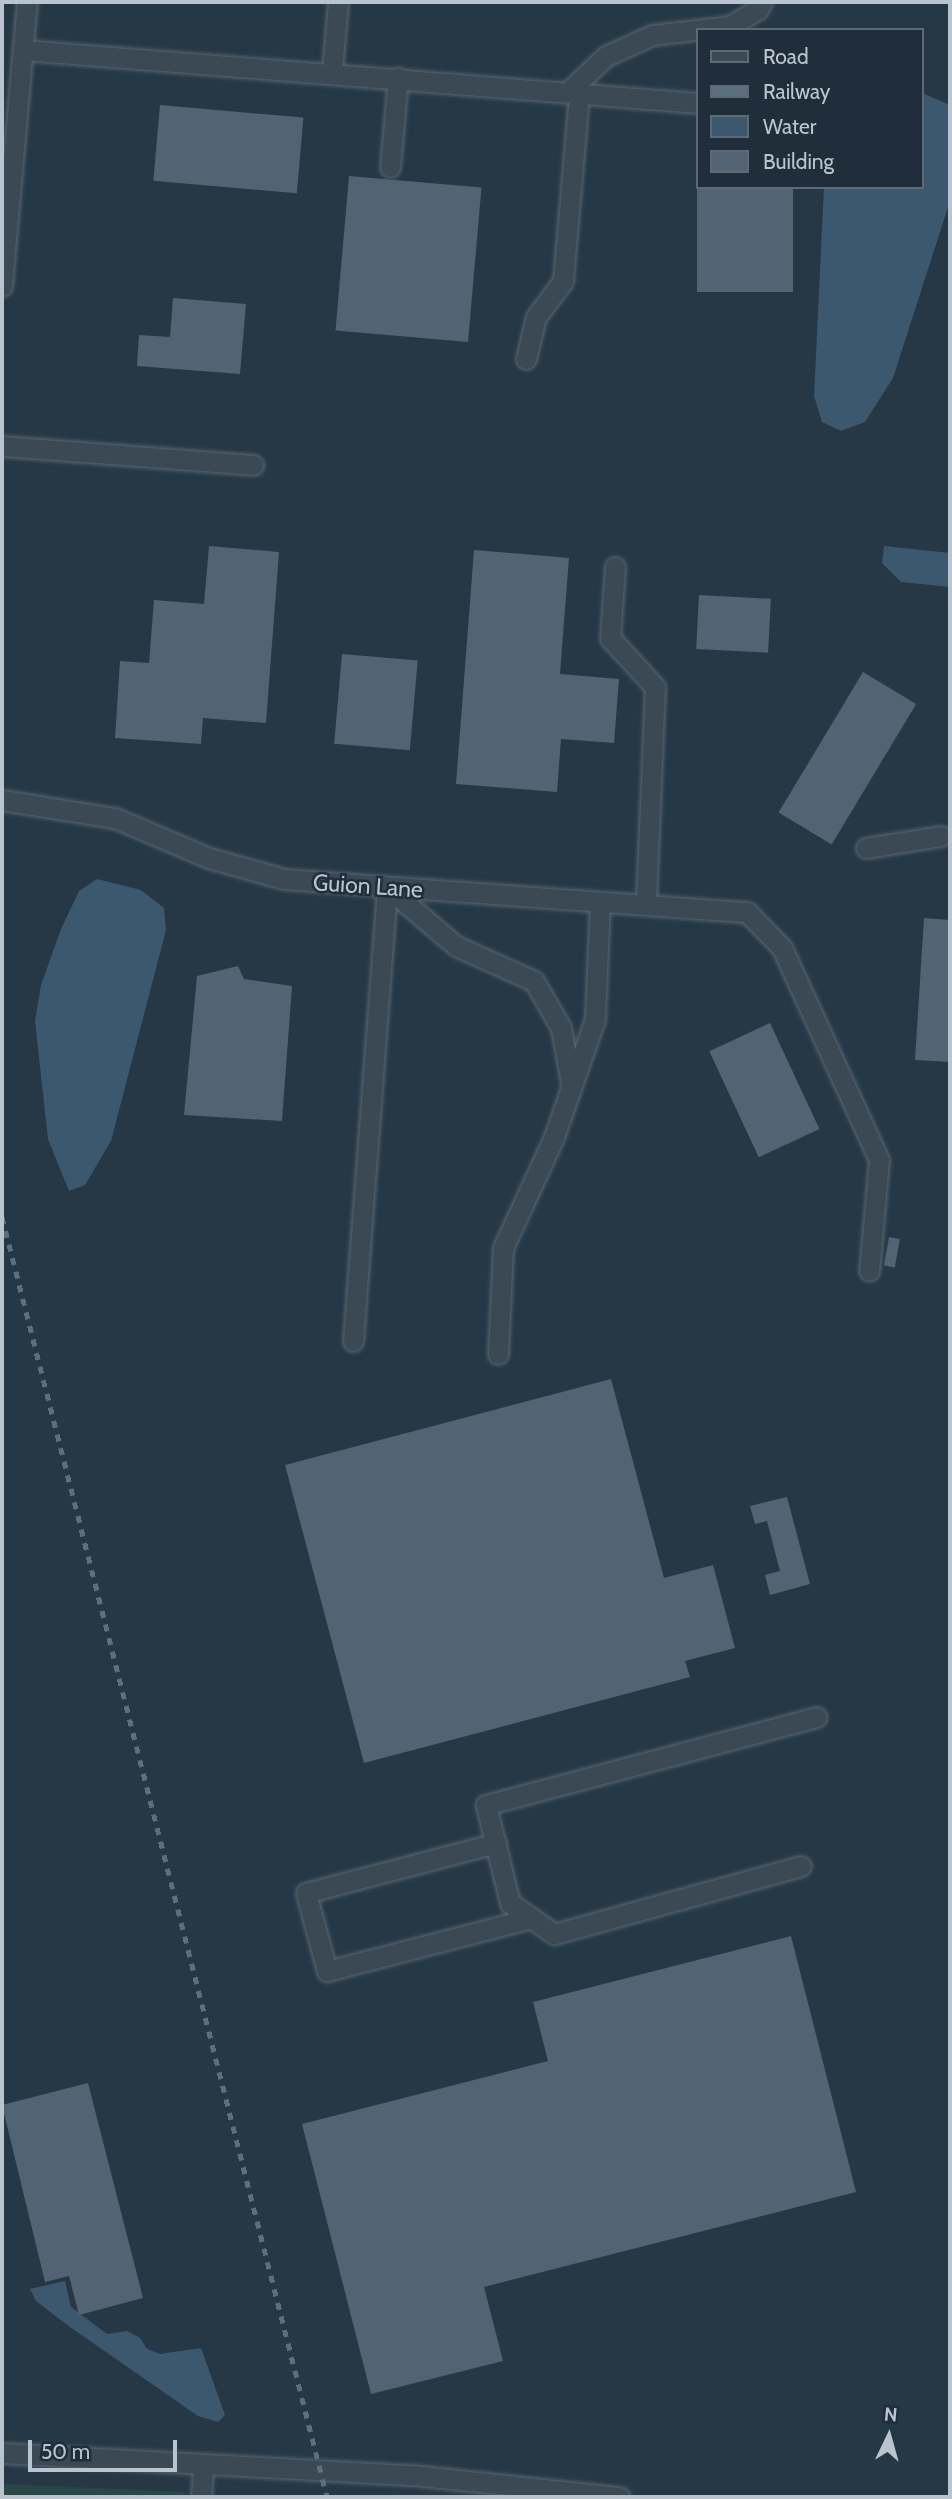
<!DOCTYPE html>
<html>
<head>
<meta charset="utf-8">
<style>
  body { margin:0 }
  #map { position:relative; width:952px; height:2499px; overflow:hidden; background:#263846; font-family:Cabin,sans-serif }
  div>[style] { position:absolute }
  .green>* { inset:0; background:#294746 }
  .water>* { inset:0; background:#3c586f }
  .building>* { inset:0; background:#526373; transform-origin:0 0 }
  .roads { filter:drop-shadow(0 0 2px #5a6772) drop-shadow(0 0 2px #5a6772) }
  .minor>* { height:19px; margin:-9.5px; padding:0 9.5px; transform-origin:9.5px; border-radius:9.5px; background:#3b4955 }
  .rail>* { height:5px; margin-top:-2.5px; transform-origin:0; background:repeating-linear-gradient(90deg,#5d6e7c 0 7px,transparent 0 14px) }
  span { translate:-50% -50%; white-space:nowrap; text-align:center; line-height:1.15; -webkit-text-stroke:5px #202e3b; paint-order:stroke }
  .street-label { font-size:23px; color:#b9c4ce }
  .frame { position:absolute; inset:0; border:4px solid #b9c4ce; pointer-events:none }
  .legend { position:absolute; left:696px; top:28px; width:228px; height:161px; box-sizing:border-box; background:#202e3b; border:2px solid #5d6a76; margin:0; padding:9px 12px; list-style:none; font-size:21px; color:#b9c4ce }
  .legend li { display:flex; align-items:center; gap:14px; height:35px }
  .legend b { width:35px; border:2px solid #5d6a76 }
  .north { position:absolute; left:854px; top:2401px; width:70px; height:70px; -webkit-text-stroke:5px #202e3b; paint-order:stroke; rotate:5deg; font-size:19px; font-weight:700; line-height:28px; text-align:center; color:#b9c4ce }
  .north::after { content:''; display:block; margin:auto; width:24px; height:32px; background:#b9c4ce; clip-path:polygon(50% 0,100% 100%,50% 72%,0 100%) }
  .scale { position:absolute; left:28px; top:2440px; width:149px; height:32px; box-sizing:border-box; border:4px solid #b9c4ce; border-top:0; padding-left:9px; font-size:21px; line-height:24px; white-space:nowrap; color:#b9c4ce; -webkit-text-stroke:5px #202e3b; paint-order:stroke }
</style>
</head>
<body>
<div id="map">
  <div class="green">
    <div style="clip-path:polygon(2px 2484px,185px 2492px,185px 2497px,2px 2497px)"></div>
  </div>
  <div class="water">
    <div style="clip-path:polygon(922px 93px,950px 105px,950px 201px,893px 378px,865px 422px,841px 431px,822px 422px,814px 396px,824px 187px,922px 187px)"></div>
    <div style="clip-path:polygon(884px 546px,950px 553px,950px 587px,901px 582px,882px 563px)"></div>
    <div style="clip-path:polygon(97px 879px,141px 890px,164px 908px,166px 930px,111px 1141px,85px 1185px,69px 1191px,48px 1139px,35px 1021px,41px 985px,61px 929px,79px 891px)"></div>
    <div style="clip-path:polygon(65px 2281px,71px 2307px,107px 2334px,127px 2331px,140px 2338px,147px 2349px,160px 2354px,201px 2348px,225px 2415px,218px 2422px,198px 2416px,70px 2327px,36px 2301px,30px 2289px)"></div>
  </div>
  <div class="building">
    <div style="left:160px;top:105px;width:144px;height:76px;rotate:5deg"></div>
    <div style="left:349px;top:176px;width:133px;height:155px;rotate:5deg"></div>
    <div style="left:697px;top:187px;width:96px;height:105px"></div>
    <div style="clip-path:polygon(173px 298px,246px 304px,240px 374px,137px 366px,139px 335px,170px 337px)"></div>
    <div style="clip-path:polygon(209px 546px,279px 552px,266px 723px,203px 718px,201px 744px,115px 738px,120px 661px,149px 663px,154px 600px,204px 604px)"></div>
    <div style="clip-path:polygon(474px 550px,569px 558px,560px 674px,619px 679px,614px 743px,561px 739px,557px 792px,456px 784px)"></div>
    <div style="left:699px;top:595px;width:72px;height:54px;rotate:3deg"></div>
    <div style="left:342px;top:654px;width:76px;height:90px;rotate:5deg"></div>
    <div style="left:863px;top:672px;width:62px;height:164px;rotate:31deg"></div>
    <div style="clip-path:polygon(924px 918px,950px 920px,950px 1062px,915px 1060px)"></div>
    <div style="clip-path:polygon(238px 966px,244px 979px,292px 986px,282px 1121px,184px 1115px,197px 976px)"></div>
    <div style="left:770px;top:1023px;width:117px;height:67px;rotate:65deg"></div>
    <div style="left:889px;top:1237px;width:11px;height:29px;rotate:10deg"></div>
    <div style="clip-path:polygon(611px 1379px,664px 1578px,713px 1565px,735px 1648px,685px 1661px,690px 1677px,364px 1763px,285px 1465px)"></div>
    <div style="clip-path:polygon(787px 1497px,810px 1584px,770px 1595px,765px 1575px,780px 1571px,767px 1521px,755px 1524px,750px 1506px)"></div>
    <div style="clip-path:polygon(791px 1936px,856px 2192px,484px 2287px,503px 2361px,371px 2394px,302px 2124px,548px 2061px,533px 2002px)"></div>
    <div style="clip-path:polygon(88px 2083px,143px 2298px,79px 2315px,69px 2276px,45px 2282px,2px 2105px)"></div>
  </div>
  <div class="roads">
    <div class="minor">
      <div style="left:23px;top:50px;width:677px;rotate:4.49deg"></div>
      <div style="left:332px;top:71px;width:69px;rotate:-85deg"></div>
      <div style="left:568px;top:92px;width:52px;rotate:-43.5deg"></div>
      <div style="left:606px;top:56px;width:51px;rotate:-24.5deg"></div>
      <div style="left:652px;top:35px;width:79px;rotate:-6.6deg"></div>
      <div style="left:730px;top:26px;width:33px;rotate:-31deg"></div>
      <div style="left:758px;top:9px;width:8px;rotate:-60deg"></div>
      <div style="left:390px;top:167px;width:90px;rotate:-84.9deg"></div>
      <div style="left:2px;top:286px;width:285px;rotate:-85deg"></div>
      <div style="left:526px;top:359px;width:43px;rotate:-76.6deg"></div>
      <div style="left:536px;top:317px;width:45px;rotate:-53.1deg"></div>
      <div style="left:563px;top:281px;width:189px;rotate:-85.1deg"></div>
      <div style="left:2px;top:446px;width:252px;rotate:4.3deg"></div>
      <div style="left:615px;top:567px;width:71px;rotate:94deg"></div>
      <div style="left:610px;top:638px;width:67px;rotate:47.4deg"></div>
      <div style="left:655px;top:687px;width:218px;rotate:92.4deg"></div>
      <div style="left:2px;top:800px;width:114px;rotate:9.1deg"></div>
      <div style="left:115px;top:818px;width:102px;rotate:23.1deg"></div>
      <div style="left:209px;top:858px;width:78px;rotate:15.6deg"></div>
      <div style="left:284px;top:879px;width:464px;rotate:4.1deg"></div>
      <div style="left:747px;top:912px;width:50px;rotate:45.8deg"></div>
      <div style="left:782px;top:948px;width:233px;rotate:65.4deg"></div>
      <div style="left:879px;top:1160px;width:111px;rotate:95.1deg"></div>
      <div style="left:866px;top:848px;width:76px;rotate:-9.1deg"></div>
      <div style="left:387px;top:887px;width:91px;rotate:40.5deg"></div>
      <div style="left:456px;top:946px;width:85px;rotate:24.2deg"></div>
      <div style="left:534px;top:981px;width:54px;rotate:60.1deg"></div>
      <div style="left:561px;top:1028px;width:56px;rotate:79.7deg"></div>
      <div style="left:353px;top:1341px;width:455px;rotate:-85.7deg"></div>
      <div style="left:498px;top:1354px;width:106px;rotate:-87.3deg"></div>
      <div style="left:503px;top:1248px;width:122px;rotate:-65.3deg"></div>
      <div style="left:554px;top:1137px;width:125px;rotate:-70.8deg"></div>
      <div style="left:595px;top:1019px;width:117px;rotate:-87.6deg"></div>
      <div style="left:496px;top:1843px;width:196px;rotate:165.3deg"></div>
      <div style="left:306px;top:1893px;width:81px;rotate:74.9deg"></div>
      <div style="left:327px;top:1971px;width:212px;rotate:-14.5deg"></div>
      <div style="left:801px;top:1866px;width:256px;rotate:164.6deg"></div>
      <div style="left:554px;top:1934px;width:54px;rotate:-144.8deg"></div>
      <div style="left:510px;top:1903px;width:101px;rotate:-103.8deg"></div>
      <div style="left:486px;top:1805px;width:342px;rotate:-14.9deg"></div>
      <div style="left:2px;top:2453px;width:412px;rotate:3.1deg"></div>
      <div style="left:413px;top:2475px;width:208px;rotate:6.1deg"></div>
      <div style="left:201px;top:2497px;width:31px;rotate:-86deg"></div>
    </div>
  </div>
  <div class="rail">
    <div style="left:2px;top:1217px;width:1321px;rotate:75.75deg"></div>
  </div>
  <div class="street-label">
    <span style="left:368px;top:886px;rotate:4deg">Guion Lane</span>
  </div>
  <div class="frame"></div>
  <ul class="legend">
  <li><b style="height:9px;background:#3b4955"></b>Road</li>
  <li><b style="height:9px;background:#5d6e7c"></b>Railway</li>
  <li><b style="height:19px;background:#3c586f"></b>Water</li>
  <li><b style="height:19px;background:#526373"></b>Building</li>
  </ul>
  <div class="north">N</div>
  <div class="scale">50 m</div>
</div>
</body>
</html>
